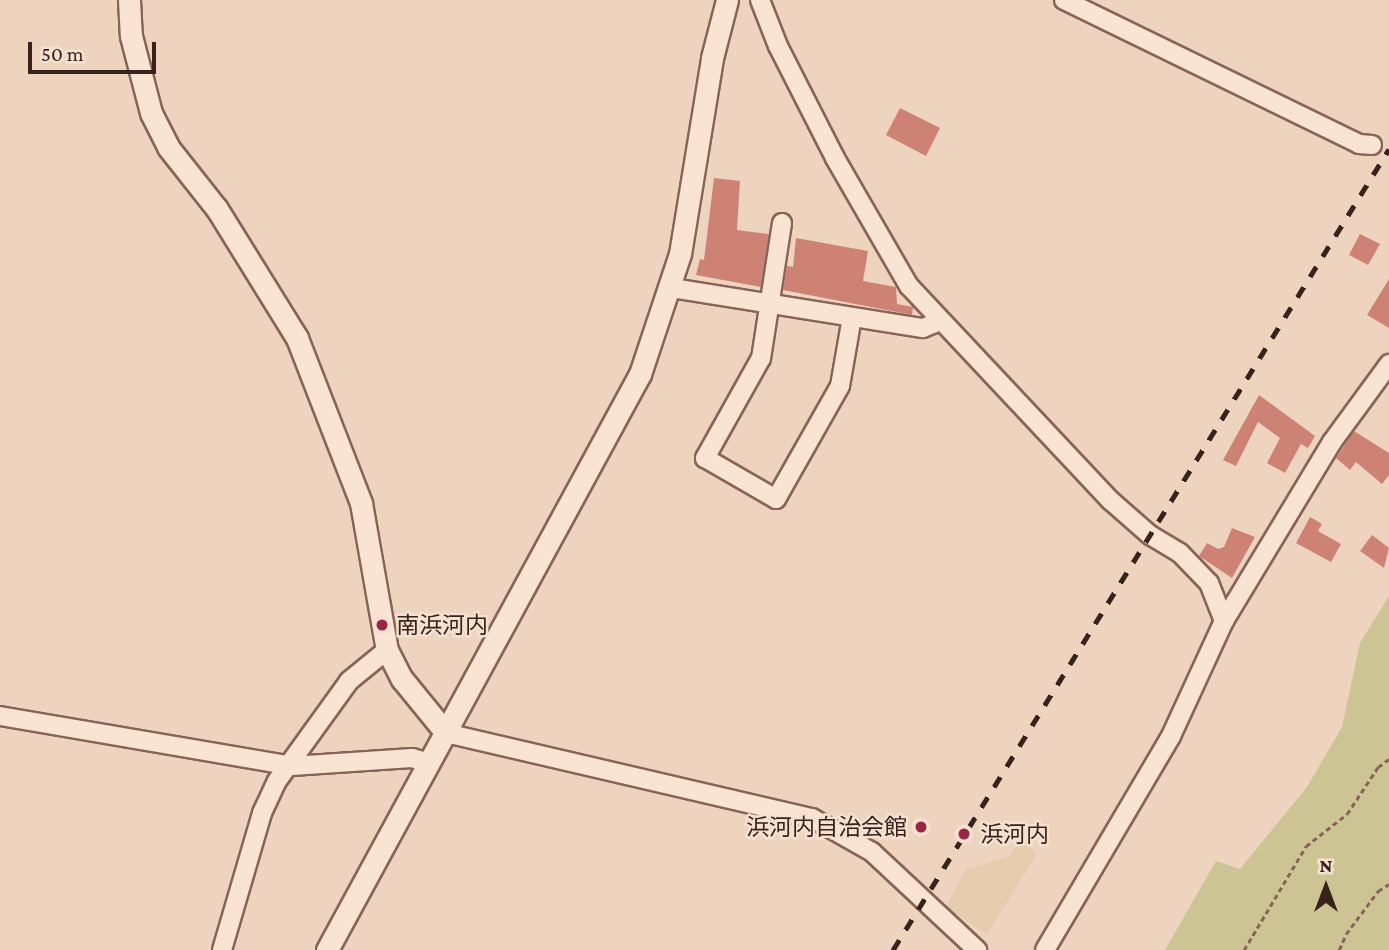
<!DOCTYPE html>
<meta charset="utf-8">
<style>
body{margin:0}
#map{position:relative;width:1389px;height:950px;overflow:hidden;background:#eed4bf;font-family:"Crimson Pro","Noto Sans JP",serif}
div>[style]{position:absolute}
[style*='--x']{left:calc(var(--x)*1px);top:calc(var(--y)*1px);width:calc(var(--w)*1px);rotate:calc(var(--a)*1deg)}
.farmland>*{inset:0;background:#e4ccac}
.green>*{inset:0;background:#ccc493}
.building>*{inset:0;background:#cd8274}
.path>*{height:2.5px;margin-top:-1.25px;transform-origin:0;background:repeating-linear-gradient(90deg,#876457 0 5px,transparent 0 8.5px)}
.roads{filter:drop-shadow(2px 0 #876457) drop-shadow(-2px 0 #876457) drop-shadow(0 2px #876457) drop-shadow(0 -2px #876457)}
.minor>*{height:18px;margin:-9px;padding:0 9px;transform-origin:9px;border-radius:9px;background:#f9e3d2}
.tertiary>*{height:21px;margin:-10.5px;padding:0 10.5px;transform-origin:10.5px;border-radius:10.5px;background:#f9e3d2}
.rail>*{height:5px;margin-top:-2.5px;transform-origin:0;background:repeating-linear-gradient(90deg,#37221c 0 12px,transparent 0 24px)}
.dots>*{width:19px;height:19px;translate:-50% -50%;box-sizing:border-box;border:4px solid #f6e0cf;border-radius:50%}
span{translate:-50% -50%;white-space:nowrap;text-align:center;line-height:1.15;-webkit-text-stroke:5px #f6e0cf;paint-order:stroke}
.poi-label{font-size:23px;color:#37221c}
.left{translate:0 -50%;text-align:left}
.right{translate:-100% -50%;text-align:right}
.north{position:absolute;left:1291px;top:852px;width:70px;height:70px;-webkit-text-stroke:5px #f6e0cf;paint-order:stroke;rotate:0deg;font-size:19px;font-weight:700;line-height:28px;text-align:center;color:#37221c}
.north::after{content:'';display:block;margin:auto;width:24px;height:32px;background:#37221c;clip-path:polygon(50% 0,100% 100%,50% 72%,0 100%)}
.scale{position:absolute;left:28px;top:42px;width:128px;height:32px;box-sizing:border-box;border:4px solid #37221c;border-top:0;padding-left:9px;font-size:21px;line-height:24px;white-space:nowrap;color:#37221c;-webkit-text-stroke:5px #f6e0cf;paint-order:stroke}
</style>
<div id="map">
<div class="farmland">
<div style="clip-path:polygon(1023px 838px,1036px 855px,987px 934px,953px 912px,947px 905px,965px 870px,1008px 857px)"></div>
</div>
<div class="green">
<div style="clip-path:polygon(1389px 596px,1389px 950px,1165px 950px,1216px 861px,1240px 869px,1307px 787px,1342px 727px,1360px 643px)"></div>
</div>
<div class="building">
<div style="clip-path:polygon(900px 108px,940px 128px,926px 156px,886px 135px)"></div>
<div style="clip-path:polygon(714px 178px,740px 181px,737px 230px,769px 234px,761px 287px,696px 275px,700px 259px,704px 260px)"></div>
<div style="clip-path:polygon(1360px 234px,1380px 244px,1368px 265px,1349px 255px)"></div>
<div style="clip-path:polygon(796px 238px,868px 251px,863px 281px,896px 287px,897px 304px,913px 307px,912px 315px,783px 290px,787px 266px,793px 267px)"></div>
<div style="clip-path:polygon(1389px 279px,1389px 328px,1367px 315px)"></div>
<div style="clip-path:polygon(1259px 395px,1315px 436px,1308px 448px,1301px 444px,1285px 473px,1267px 463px,1280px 438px,1258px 422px,1236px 466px,1223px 460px)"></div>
<div style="clip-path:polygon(1354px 431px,1389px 453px,1389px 475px,1382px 484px,1356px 462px,1350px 470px,1336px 458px)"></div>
<div style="clip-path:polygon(1310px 517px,1322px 524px,1318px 531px,1341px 544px,1331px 562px,1296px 543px)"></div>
<div style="clip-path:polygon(1232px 528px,1255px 537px,1232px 578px,1199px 556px,1207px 543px,1218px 549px,1224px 547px)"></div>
<div style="clip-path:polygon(1372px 535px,1389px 548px,1384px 568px,1360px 551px)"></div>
</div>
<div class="path">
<div style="--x:1244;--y:950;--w:121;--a:-59.2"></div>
<div style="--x:1306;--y:846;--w:52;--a:-38"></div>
<div style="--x:1347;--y:814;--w:56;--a:-56.6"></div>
<div style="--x:1378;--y:767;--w:14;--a:-36"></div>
<div style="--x:1339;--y:950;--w:17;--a:-66"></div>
<div style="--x:1346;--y:934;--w:54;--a:-53.3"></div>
<div style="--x:1378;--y:891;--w:13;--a:-32"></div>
</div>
<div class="roads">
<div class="minor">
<div style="--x:760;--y:0;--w:49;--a:68.6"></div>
<div style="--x:778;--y:46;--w:126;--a:63"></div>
<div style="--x:835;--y:158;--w:148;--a:60"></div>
<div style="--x:909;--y:286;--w:294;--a:46.8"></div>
<div style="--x:1110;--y:500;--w:53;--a:41.2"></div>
<div style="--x:1150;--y:535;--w:35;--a:31"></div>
<div style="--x:1180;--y:553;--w:42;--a:46"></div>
<div style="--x:1209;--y:583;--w:41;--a:68.5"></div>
<div style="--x:1064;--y:0;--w:328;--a:26"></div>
<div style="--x:1359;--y:144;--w:13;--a:4"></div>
<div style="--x:782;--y:223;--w:137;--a:98.8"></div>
<div style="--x:761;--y:358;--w:115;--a:119.2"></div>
<div style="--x:705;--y:458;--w:82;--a:30"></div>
<div style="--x:776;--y:499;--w:130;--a:-60.5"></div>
<div style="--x:840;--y:386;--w:70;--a:-80.1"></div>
<div style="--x:672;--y:288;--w:254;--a:9.1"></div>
<div style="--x:923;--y:328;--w:16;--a:-22"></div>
<div style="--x:0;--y:716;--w:296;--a:9.7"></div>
<div style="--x:292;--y:766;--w:120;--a:-3.8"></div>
<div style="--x:412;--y:758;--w:19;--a:16"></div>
<div style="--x:446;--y:733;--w:376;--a:13.1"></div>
<div style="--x:812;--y:818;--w:69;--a:29.5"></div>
<div style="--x:872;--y:852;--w:144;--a:43"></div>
<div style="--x:222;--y:950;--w:143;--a:-73.7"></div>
<div style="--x:262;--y:813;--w:35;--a:-65"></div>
<div style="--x:277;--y:781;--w:123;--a:-54.2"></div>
<div style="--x:349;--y:681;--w:49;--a:-39.2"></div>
<div style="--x:1045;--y:950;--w:248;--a:-59.5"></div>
<div style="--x:1171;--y:736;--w:127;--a:-65.3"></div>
<div style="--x:1224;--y:621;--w:209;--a:-58.9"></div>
<div style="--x:1332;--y:442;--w:97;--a:-53.8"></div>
</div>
<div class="tertiary">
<div style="--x:129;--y:0;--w:36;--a:87"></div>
<div style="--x:131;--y:36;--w:80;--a:75.4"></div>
<div style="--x:151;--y:113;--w:38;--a:63"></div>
<div style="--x:168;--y:147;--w:79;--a:51.7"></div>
<div style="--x:217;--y:209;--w:152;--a:58.2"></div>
<div style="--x:297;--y:338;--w:177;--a:68.8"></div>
<div style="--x:361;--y:503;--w:149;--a:80"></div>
<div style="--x:387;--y:650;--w:33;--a:63"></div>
<div style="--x:402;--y:679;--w:70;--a:50.8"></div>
<div style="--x:327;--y:950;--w:656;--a:-61.48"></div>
<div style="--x:640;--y:374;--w:126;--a:-71.6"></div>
<div style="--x:680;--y:254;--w:199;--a:-80.7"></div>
<div style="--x:712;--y:58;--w:60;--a:-75.5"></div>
</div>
</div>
<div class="rail">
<div style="--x:893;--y:950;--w:942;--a:-58.23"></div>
</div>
<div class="dots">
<div style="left:382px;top:625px;background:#972645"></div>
<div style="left:921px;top:827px;background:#972645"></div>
<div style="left:964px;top:834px;background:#972645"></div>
</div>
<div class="poi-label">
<span class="left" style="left:396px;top:625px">南浜河内</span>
<span class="right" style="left:907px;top:827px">浜河内自治会館</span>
<span class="left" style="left:980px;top:834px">浜河内</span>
</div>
<div class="north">N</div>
<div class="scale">50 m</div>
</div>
